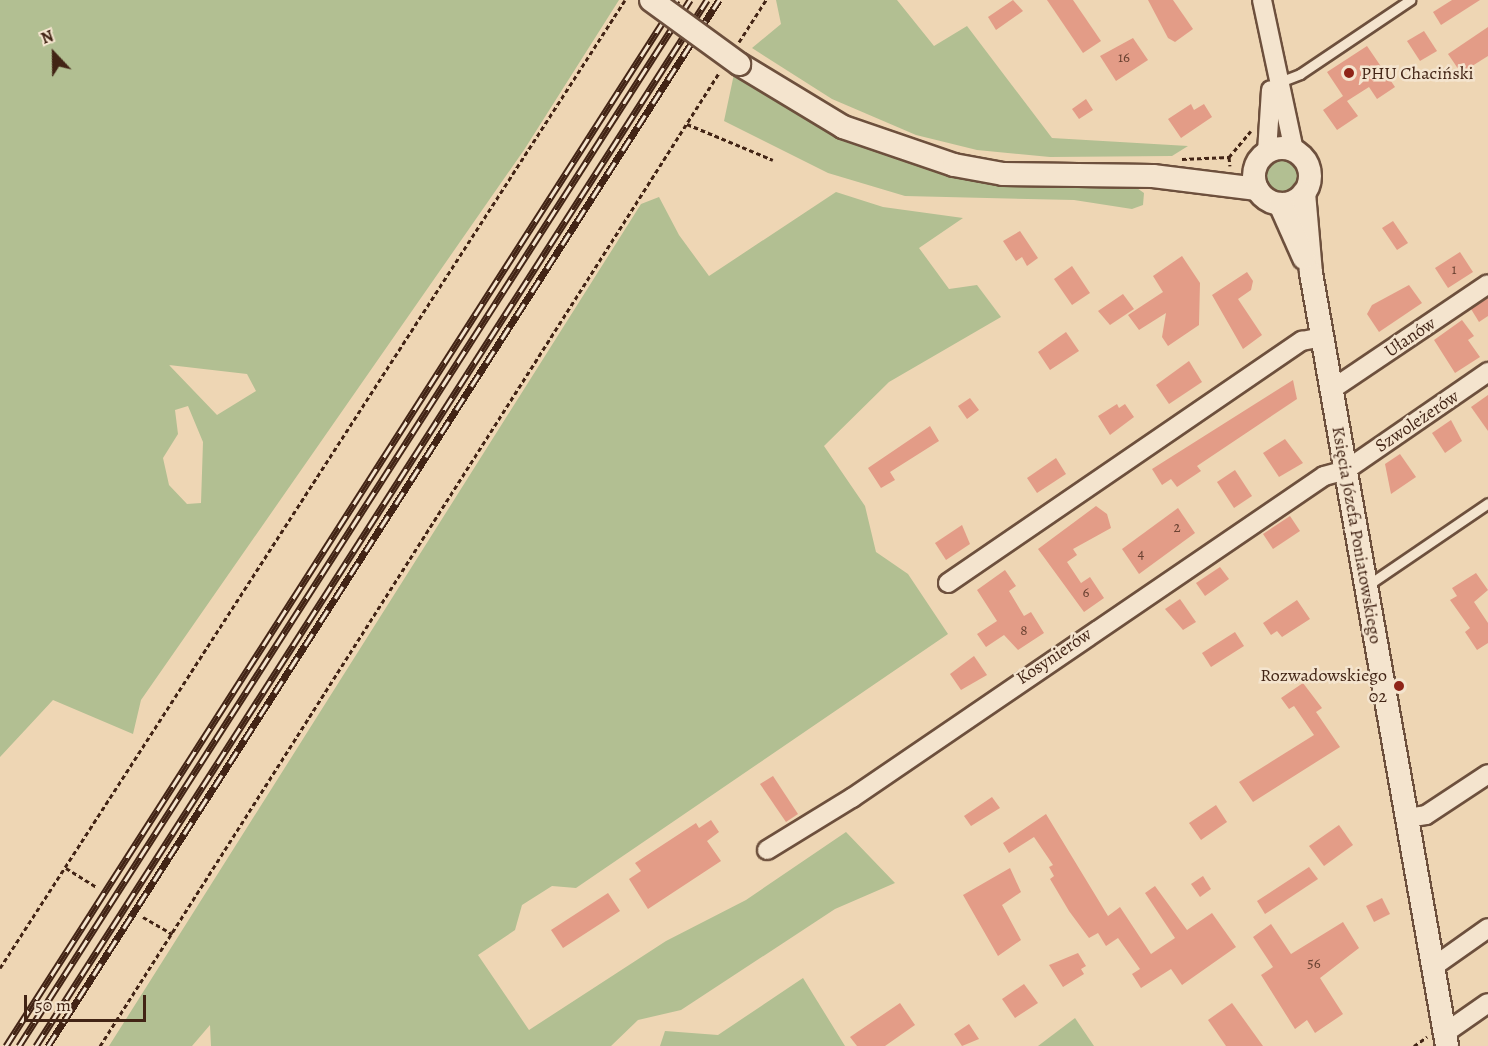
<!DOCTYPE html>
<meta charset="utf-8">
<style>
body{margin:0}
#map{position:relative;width:1488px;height:1046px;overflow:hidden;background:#eed6b4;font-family:Alegreya,serif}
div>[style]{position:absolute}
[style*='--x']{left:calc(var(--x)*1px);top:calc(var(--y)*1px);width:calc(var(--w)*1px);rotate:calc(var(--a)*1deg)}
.green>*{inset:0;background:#b2bf92}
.round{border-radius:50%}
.building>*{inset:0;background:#e39c87}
.path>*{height:3px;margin-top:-1.5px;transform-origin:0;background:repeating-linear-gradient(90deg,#422415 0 4.5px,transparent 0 7.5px)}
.roads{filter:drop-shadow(2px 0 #6d503d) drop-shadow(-2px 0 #6d503d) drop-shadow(0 2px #6d503d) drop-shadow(0 -2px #6d503d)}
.service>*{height:9px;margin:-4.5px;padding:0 4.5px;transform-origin:4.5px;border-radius:4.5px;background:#f4e4ce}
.minor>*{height:18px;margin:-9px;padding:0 9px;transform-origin:9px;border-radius:9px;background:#f4e4ce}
.tertiary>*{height:22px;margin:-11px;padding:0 11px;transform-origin:11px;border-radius:11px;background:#f4e4ce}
.tertiary>.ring{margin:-11px;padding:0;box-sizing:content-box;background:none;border:22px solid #f4e4ce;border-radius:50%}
.rail>*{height:7px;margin-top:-3.5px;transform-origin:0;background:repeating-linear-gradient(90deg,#f4e4ce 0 14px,#422415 0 28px);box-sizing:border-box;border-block:2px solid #422415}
.bridges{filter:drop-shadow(2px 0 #6d503d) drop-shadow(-2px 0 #6d503d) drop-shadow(0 2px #6d503d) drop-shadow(0 -2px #6d503d)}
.tertiary-bridge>*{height:22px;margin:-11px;padding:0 11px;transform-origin:11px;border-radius:11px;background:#f4e4ce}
.dots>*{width:16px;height:16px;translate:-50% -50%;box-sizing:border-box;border:3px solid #f4e4ce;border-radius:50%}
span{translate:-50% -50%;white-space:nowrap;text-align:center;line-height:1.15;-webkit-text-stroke:5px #f4e4ce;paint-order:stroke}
.number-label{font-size:15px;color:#6a4232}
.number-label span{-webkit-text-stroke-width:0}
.poi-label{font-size:18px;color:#422415}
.left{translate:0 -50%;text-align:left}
.right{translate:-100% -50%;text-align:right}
.street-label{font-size:18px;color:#422415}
.north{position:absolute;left:24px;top:24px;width:60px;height:60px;-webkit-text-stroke:4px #f4e4ce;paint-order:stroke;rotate:338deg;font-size:16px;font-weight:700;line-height:24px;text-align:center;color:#422415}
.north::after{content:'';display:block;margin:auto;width:21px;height:27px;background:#422415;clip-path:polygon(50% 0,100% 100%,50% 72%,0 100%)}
.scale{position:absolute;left:24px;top:995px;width:122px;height:27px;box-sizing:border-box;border:3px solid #422415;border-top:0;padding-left:8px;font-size:18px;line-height:21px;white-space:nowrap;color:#422415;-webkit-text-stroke:4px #f4e4ce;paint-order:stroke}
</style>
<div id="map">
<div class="green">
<div style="clip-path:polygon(evenodd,0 0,619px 0,524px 150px,141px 700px,133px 734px,53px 700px,0 757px,0 0,169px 365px,247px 374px,256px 391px,217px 415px,169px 365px,0 0,188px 406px,203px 442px,201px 503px,187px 504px,169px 485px,163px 458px,178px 434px,175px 410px,188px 406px)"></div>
<div style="clip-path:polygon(776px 0,897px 0,934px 46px,967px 26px,1052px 138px,1188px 146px,1172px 156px,1050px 157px,977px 150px,916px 135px,832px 99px,752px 48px,781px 24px)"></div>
<div style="clip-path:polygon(734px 74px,848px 140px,914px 165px,1029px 185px,1134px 186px,1144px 193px,1143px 205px,1132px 209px,1074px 200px,905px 196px,828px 173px,724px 121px)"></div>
<div class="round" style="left:1265px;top:159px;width:34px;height:34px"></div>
<div style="clip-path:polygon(836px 192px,883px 207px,963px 218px,919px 248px,949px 289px,977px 285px,1001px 317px,889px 382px,824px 446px,865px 506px,876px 552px,908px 574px,948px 634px,576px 888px,552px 886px,522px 905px,515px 930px,478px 955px,529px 1030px,666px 941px,746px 900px,846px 832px,895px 883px,835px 909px,681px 1010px,638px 1020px,611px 1046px,211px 1046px,210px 1025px,192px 1046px,109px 1046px,641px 204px,659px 197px,679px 235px,709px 276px)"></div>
<div style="clip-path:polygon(803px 978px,845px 1046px,660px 1046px,665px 1031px,718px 1035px)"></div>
<div style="clip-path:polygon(1075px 1018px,1094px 1046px,1038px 1046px)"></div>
</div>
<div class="building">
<div style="clip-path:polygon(1013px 0,1023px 11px,996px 30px,988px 17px)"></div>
<div style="clip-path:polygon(1047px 0,1073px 0,1101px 41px,1083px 53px)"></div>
<div style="clip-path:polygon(1148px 0,1173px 0,1193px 29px,1175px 42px,1168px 38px)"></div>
<div style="clip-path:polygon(1452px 0,1480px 0,1441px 25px,1433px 12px)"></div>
<div style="clip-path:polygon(1488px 27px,1488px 56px,1461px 73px,1448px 54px)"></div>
<div style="clip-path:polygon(1424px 31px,1437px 51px,1420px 61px,1407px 41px)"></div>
<div style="clip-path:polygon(1133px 38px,1148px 60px,1116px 81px,1100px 56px)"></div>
<div style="clip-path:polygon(1367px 46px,1395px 87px,1377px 99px,1369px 87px,1347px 101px,1358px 116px,1337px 130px,1323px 110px,1343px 96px,1327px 72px)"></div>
<div style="clip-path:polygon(1086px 99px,1093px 110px,1079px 119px,1072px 109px)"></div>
<div style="clip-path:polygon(1191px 104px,1194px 110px,1204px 104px,1212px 117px,1181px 138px,1168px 119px)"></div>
<div style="clip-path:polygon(1393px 221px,1408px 243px,1397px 250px,1382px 228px)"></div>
<div style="clip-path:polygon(1020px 231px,1038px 258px,1027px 266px,1022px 257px,1016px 261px,1003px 241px)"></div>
<div style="clip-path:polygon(1460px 252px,1473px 272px,1448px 288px,1435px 268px)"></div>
<div style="clip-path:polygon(1182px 256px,1200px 283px,1199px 325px,1168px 346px,1162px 337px,1166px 313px,1139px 330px,1128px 315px,1163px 292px,1153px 276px)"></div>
<div style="clip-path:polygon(1072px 266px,1090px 293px,1072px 305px,1054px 279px)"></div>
<div style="clip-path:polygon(1247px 272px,1253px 281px,1251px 290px,1238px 299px,1262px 335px,1243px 349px,1212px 295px)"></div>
<div style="clip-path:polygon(1409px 285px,1422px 303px,1379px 332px,1367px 314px,1372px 305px)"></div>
<div style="clip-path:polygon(1123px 294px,1134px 309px,1110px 325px,1098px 311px)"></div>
<div style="clip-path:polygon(1488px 298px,1488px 316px,1479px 322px,1471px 309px)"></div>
<div style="clip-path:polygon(1462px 320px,1474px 336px,1468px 340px,1480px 357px,1455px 373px,1434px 340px)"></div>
<div style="clip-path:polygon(1066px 332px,1079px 351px,1050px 370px,1038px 352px)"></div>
<div style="clip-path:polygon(1189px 361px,1202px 382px,1169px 404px,1156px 385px)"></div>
<div style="clip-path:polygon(1293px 380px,1297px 399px,1197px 466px,1201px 471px,1177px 487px,1171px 479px,1162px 485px,1152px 469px)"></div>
<div style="clip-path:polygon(1488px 395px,1488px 431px,1471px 407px)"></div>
<div style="clip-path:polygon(970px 398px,979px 410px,967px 419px,958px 406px)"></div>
<div style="clip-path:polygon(1117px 404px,1119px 408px,1125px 404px,1134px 417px,1110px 435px,1098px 416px)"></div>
<div style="clip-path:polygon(1451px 420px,1462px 441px,1445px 453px,1432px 433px)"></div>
<div style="clip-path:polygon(930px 426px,939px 441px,890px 472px,895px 480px,881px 488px,868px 468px)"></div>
<div style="clip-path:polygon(1285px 439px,1303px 463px,1279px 477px,1263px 453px)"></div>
<div style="clip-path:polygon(1400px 454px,1416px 477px,1391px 494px,1385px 464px)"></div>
<div style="clip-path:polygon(1056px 458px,1066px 474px,1037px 493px,1027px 478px)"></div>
<div style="clip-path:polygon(1235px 470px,1252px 496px,1234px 508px,1217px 482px)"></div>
<div style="clip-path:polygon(1096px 506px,1107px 514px,1111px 528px,1073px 549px,1077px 555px,1067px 562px,1081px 583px,1090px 577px,1104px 598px,1084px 612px,1038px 549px)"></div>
<div style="clip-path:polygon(1178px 508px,1195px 533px,1139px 574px,1122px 549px)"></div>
<div style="clip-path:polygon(1290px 516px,1300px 531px,1273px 549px,1263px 534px)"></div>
<div style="clip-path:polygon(962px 525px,970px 544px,946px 560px,935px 543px)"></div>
<div style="clip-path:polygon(1220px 567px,1229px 579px,1205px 596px,1196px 583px)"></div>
<div style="clip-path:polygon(1005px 570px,1016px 586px,1009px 591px,1024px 616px,1031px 612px,1044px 633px,1018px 650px,1004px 635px,986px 647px,977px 634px,997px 621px,977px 590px)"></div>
<div style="clip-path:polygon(1476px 573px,1488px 590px,1474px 602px,1488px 623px,1488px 643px,1477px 650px,1465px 632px,1470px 628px,1450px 600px,1457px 596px,1452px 588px)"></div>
<div style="clip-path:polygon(1180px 599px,1196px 622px,1183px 630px,1165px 609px)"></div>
<div style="clip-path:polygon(1297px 600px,1310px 619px,1282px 637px,1277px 631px,1271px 635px,1263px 623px)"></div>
<div style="clip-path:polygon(1235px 632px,1244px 646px,1211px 667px,1202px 653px)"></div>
<div style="clip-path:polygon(974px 656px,987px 675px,961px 690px,950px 674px)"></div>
<div style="clip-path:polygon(1303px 683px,1322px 708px,1316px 712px,1340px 747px,1253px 802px,1239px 782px,1314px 735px,1294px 706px,1289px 709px,1281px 698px)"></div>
<div style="clip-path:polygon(773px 776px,798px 814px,786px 822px,760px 784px)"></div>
<div style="clip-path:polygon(992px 797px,1000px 808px,971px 826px,964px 816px)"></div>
<div style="clip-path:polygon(1216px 805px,1227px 822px,1201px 840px,1189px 823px)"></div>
<div style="clip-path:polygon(1046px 814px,1108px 916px,1120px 907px,1151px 954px,1175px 938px,1145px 893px,1155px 886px,1187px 930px,1212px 913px,1236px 947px,1182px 985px,1171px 969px,1141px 988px,1132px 974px,1140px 969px,1118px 938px,1106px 946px,1098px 933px,1089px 938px,1069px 911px,1050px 879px,1054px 876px,1049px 867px,1053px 865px,1034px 837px,1009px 853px,1003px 843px)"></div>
<div style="clip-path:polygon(711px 820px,719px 832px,707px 841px,721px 861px,648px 909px,629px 879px,641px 871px,635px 863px,696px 823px,699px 828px)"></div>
<div style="clip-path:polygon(1339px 825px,1353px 845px,1324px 866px,1309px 846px)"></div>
<div style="clip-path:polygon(1309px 867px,1318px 879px,1265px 914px,1257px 901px)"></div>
<div style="clip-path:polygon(1010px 868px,1021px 892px,1002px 905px,1021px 940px,998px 956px,963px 895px)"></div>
<div style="clip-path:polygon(1203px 876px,1211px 889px,1200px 897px,1191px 884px)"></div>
<div style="clip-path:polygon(608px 893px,620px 911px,563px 948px,551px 930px)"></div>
<div style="clip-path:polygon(1382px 898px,1390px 914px,1374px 922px,1366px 906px)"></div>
<div style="clip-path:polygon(1343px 922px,1359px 948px,1320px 978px,1343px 1014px,1315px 1033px,1307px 1020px,1295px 1029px,1261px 975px,1273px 967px,1253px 937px,1271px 924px,1291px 954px)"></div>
<div style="clip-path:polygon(1078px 953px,1086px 966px,1081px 969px,1084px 974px,1063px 987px,1049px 965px)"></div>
<div style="clip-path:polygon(1024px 984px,1038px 1003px,1015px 1018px,1002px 999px)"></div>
<div style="clip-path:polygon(900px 1003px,915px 1025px,885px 1046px,857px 1046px,850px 1037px)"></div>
<div style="clip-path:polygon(1232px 1003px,1263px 1046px,1226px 1046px,1208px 1020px)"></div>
<div style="clip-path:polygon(969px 1024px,979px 1039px,962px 1046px,954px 1034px)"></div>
</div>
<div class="path">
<div style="--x:739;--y:42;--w:50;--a:-57.3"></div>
<div style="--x:687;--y:124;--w:93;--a:22.7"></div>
<div style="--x:1311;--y:150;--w:15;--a:58"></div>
<div style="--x:1319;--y:163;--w:20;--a:90"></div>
<div style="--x:1229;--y:157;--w:34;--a:-50"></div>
<div style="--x:1182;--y:159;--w:47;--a:-2.4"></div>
<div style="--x:1229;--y:157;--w:9;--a:84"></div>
<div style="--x:66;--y:868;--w:36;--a:32"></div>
<div style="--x:143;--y:917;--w:34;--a:30"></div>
<div style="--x:0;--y:968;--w:1152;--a:-57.15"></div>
<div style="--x:100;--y:1046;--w:1153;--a:-57.54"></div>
<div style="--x:1414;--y:1046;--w:16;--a:-35"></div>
</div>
<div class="roads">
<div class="service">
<div style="--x:1277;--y:83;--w:25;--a:-21"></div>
<div style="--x:1300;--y:74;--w:133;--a:-33.9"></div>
<div style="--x:1368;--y:585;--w:145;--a:-34.3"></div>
</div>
<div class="minor">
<div style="--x:1262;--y:0;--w:154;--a:78"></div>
<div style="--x:1267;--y:152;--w:62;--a:-86.3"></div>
<div style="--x:1331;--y:390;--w:189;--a:-34"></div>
<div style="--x:948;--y:583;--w:429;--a:-34.4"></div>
<div style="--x:1302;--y:341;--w:20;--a:-11"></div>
<div style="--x:1407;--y:818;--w:19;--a:-9"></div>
<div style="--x:1426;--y:815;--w:74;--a:-33.5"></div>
<div style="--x:767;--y:850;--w:100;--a:-31.5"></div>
<div style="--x:852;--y:798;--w:571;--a:-34.3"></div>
<div style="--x:1324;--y:476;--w:23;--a:-15"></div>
<div style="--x:1346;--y:470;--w:173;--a:-34.6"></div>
<div style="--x:1433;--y:967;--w:67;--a:-35.3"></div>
<div style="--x:1445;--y:1033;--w:52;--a:-34.9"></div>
</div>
<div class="tertiary">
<div style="--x:739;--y:64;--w:122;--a:31.2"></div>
<div style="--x:843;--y:127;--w:117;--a:18.9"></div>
<div style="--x:954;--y:165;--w:50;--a:10.4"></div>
<div style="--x:1003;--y:174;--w:150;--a:0.8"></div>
<div style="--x:1153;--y:176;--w:105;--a:7.1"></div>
<div class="ring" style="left:1254px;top:148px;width:34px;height:34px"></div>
<div style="--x:1304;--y:193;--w:80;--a:85"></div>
<div style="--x:1311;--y:273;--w:785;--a:80.02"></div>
<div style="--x:1280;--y:204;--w:59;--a:66"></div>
</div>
</div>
<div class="rail">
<div style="--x:6;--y:1046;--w:1243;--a:-57.32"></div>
<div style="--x:19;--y:1046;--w:1243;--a:-57.32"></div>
<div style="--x:36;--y:1046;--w:1243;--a:-57.32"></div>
<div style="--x:48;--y:1046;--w:1243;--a:-57.32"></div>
</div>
<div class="bridges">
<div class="tertiary-bridge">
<div style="--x:651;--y:0;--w:109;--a:36"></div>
</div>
</div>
<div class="dots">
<div style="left:1349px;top:73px;background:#8f2418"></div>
<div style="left:1399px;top:686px;background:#8f2418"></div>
</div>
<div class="number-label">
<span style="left:1124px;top:58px">16</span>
<span style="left:1454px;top:270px">1</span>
<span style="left:1177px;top:528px">2</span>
<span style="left:1141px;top:554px">4</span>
<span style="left:1086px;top:593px">6</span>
<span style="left:1024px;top:631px">8</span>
<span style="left:1314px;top:964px">56</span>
</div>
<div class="poi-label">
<span class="left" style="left:1361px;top:73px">PHU Chaciński</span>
<span class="right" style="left:1387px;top:686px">Rozwadowskiego<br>02</span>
</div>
<div class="street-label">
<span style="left:1410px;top:337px;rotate:-34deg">Ułanów</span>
<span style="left:1417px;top:421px;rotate:-34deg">Szwoleżerów</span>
<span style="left:1357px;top:535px;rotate:80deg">Księcia Józefa Poniatowskiego</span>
<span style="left:1054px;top:656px;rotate:-34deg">Kosynierów</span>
</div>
<div class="north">N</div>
<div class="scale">50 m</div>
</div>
